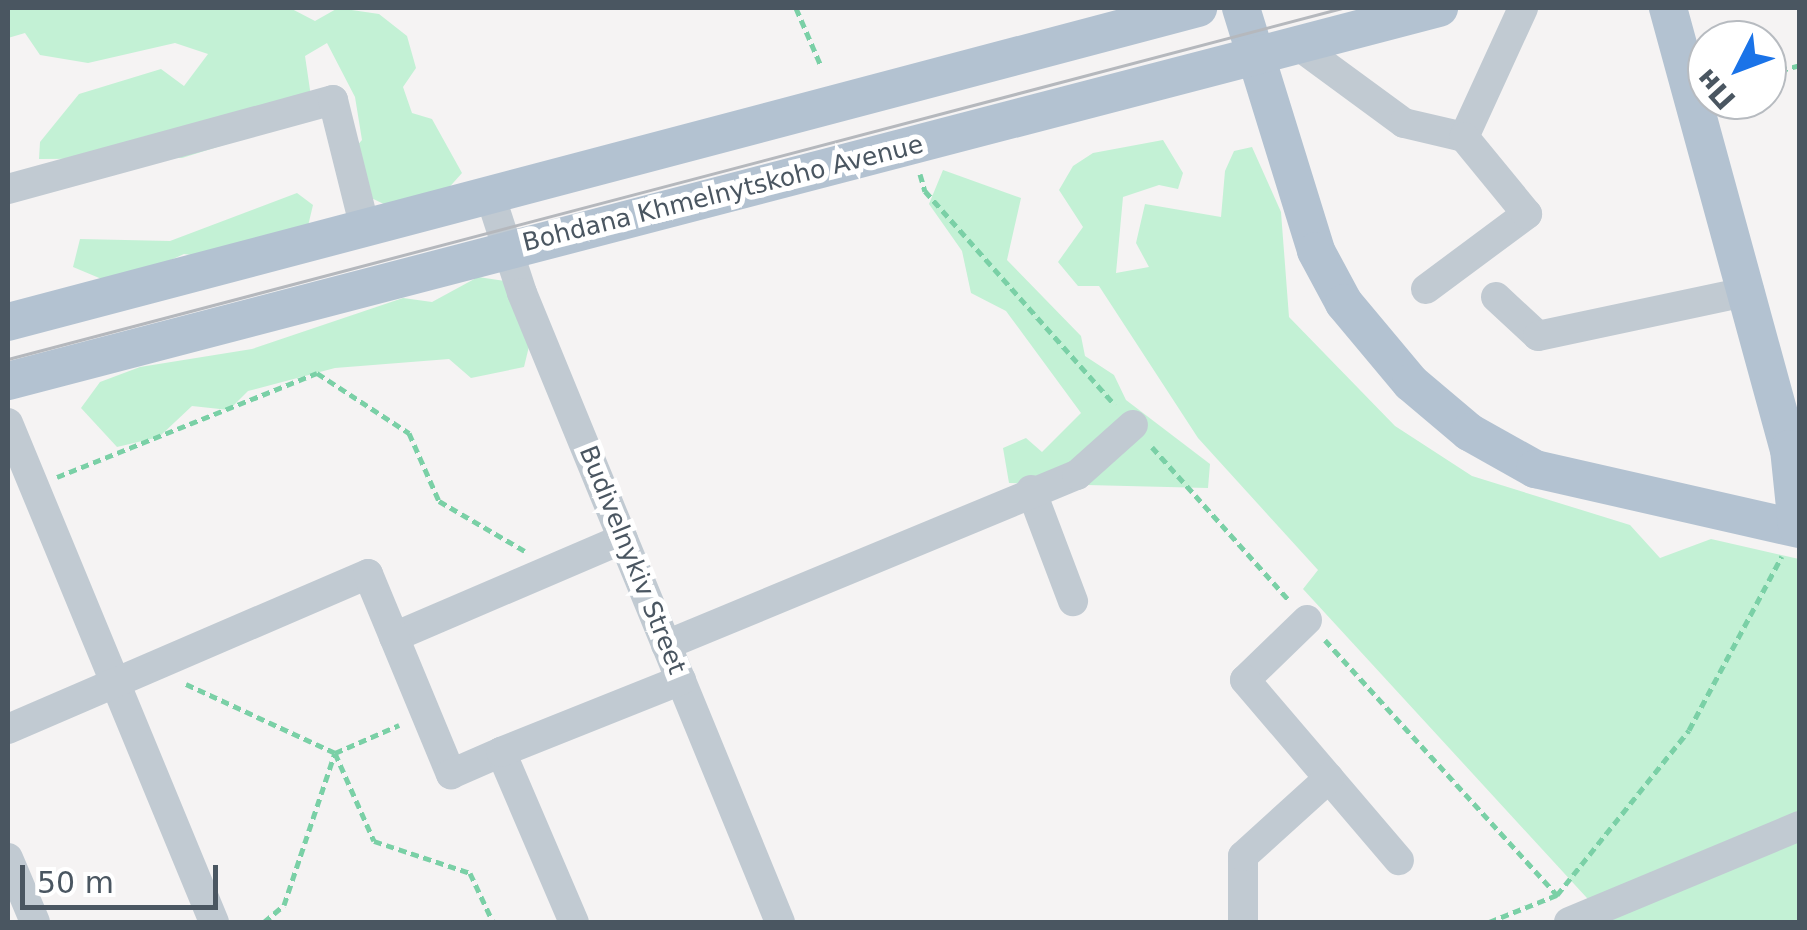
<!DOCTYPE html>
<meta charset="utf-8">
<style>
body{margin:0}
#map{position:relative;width:1807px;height:930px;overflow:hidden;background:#f5f3f3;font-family:"DejaVu Sans",sans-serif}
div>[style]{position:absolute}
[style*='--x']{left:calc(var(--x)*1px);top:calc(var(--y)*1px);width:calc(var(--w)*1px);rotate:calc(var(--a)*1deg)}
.green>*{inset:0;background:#c3f1d5}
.path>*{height:5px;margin-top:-2.5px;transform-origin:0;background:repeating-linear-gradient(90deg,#7ad0a6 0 8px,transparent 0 13px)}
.minor>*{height:30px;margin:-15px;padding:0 15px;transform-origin:15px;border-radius:15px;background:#c1cad2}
.major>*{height:38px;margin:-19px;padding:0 19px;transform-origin:19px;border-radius:19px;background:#b3c2d1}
.tram>*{height:2.5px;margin:-1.25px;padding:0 1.25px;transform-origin:1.25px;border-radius:1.25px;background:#b5b8bd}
span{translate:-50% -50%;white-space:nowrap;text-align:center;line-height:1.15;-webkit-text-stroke:10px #fff;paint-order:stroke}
.street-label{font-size:25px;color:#4a5661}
.frame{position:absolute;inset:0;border:10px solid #4a5661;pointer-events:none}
.north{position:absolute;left:1687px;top:20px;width:100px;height:100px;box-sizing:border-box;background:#fff;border:2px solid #b7bbc0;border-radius:50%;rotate:228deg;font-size:28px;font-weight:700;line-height:40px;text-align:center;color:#4a5661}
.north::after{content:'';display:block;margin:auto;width:35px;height:45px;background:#1a73e8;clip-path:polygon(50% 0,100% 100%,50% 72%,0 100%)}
.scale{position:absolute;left:20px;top:865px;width:198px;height:45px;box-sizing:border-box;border:5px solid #4a5661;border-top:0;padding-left:12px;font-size:30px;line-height:35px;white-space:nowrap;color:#4a5661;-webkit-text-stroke:8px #fff;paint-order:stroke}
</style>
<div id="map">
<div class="green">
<div style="clip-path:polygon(8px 8px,290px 8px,315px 21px,338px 8px,379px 14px,407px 36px,416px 68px,403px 87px,412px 113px,432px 119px,462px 173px,445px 192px,388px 206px,365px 195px,345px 159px,362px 140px,355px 97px,327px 43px,305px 56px,314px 117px,182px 158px,39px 159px,40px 142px,79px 94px,161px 69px,184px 86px,208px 54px,175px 43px,88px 63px,40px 55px,25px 33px,8px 38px)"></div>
<div style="clip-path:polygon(1163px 140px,1183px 173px,1178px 189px,1159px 185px,1123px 197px,1116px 273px,1149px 267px,1136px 243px,1145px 204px,1221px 217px,1225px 171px,1234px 151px,1252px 147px,1281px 212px,1289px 317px,1395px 426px,1472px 476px,1630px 525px,1660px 558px,1711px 539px,1799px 559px,1799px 922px,1609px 922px,1303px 589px,1318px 570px,1198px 438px,1099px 286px,1078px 286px,1058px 262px,1083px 227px,1059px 190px,1073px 166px,1093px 153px)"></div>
<div style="clip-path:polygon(943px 170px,1021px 198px,1007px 260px,1081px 336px,1085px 356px,1114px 375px,1126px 400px,1210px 464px,1208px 488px,1009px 483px,1003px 448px,1026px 438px,1042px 452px,1081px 413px,1006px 311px,971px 293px,962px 251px,929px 204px)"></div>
<div style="clip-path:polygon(297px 193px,313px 205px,308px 226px,206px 257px,184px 254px,116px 285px,73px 267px,80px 239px,170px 241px)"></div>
<div style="clip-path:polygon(478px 277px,511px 282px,532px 334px,524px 367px,471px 378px,449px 359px,335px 368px,248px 391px,229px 410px,192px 406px,159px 437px,117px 447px,81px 408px,100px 382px,140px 367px,252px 349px,403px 298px,432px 302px)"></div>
</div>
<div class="path">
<div style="--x:796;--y:8;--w:63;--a:66.7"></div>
<div style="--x:1767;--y:74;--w:34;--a:-15"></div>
<div style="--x:920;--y:174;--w:18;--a:74"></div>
<div style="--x:925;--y:191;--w:286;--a:48.4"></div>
<div style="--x:1152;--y:447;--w:204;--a:48.2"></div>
<div style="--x:57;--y:477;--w:280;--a:-21.8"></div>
<div style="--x:317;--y:373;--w:110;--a:33.1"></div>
<div style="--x:409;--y:433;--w:74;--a:66.2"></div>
<div style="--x:439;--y:501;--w:99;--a:30.2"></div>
<div style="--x:1325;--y:640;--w:349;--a:47.7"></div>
<div style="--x:186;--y:684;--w:164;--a:24.8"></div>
<div style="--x:335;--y:753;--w:96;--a:66.1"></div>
<div style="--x:374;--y:841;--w:101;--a:18.4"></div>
<div style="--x:470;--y:873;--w:54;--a:64.9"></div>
<div style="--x:264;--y:922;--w:26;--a:-40"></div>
<div style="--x:284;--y:905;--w:160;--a:-71.5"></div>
<div style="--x:335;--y:753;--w:70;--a:-23.6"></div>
<div style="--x:1489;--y:922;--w:73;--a:-21.7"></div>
<div style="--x:1557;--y:895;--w:211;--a:-51.3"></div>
<div style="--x:1689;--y:730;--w:197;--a:-61.9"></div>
</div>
<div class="minor">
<div style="--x:1299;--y:46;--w:130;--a:36.3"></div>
<div style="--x:1404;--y:123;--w:62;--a:13.1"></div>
<div style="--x:1464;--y:137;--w:142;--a:-65.4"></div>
<div style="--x:8;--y:189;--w:337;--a:-15.3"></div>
<div style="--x:333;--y:100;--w:132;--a:76"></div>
<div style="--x:490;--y:195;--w:103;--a:71.9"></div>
<div style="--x:522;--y:293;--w:680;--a:67.7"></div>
<div style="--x:1426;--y:289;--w:126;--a:-36.6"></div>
<div style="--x:1527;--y:214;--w:99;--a:-129.3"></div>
<div style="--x:1496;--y:297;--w:57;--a:42.9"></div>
<div style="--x:1538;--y:336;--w:216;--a:-12"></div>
<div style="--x:8;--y:423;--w:540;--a:67.57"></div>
<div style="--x:1031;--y:490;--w:119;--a:69.3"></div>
<div style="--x:1307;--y:620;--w:86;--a:135.9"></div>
<div style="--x:1245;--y:680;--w:237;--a:49.5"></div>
<div style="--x:394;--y:637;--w:249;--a:-23.2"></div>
<div style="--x:666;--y:645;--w:445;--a:-22.5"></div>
<div style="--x:1077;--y:475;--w:75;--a:-41.8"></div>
<div style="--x:8;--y:729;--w:392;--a:-23.3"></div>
<div style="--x:368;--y:574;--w:217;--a:67.5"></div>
<div style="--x:451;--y:774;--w:55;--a:-23.7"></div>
<div style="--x:501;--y:752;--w:185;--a:66.8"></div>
<div style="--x:501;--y:752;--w:194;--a:-21.8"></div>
<div style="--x:8;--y:858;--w:69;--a:67.1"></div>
<div style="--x:1243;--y:922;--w:66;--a:-90"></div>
<div style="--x:1243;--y:856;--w:116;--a:-42.2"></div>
<div style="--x:1569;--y:922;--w:250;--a:-22.6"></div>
</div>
<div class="major">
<div style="--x:1241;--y:8;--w:254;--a:72.8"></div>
<div style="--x:1316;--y:251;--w:59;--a:61.7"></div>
<div style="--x:1344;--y:303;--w:104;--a:50.1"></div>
<div style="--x:1411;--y:383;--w:76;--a:40.2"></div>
<div style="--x:1469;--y:432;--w:76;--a:29.3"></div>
<div style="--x:1535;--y:469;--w:272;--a:12.8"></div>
<div style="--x:1668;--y:8;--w:457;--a:74.7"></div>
<div style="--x:1789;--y:449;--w:78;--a:84.1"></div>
<div style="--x:8;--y:322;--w:1231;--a:-14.78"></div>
<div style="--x:8;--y:381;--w:1479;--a:-14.61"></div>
</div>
<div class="tram">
<div style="--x:8;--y:359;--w:1379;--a:-14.74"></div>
</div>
<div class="street-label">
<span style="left:723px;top:194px;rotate:-14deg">Bohdana Khmelnytskoho Avenue</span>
<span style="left:632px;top:560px;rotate:68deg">Budivelnykiv Street</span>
</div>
<div class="frame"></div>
<div class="north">Пн</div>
<div class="scale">50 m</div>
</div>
